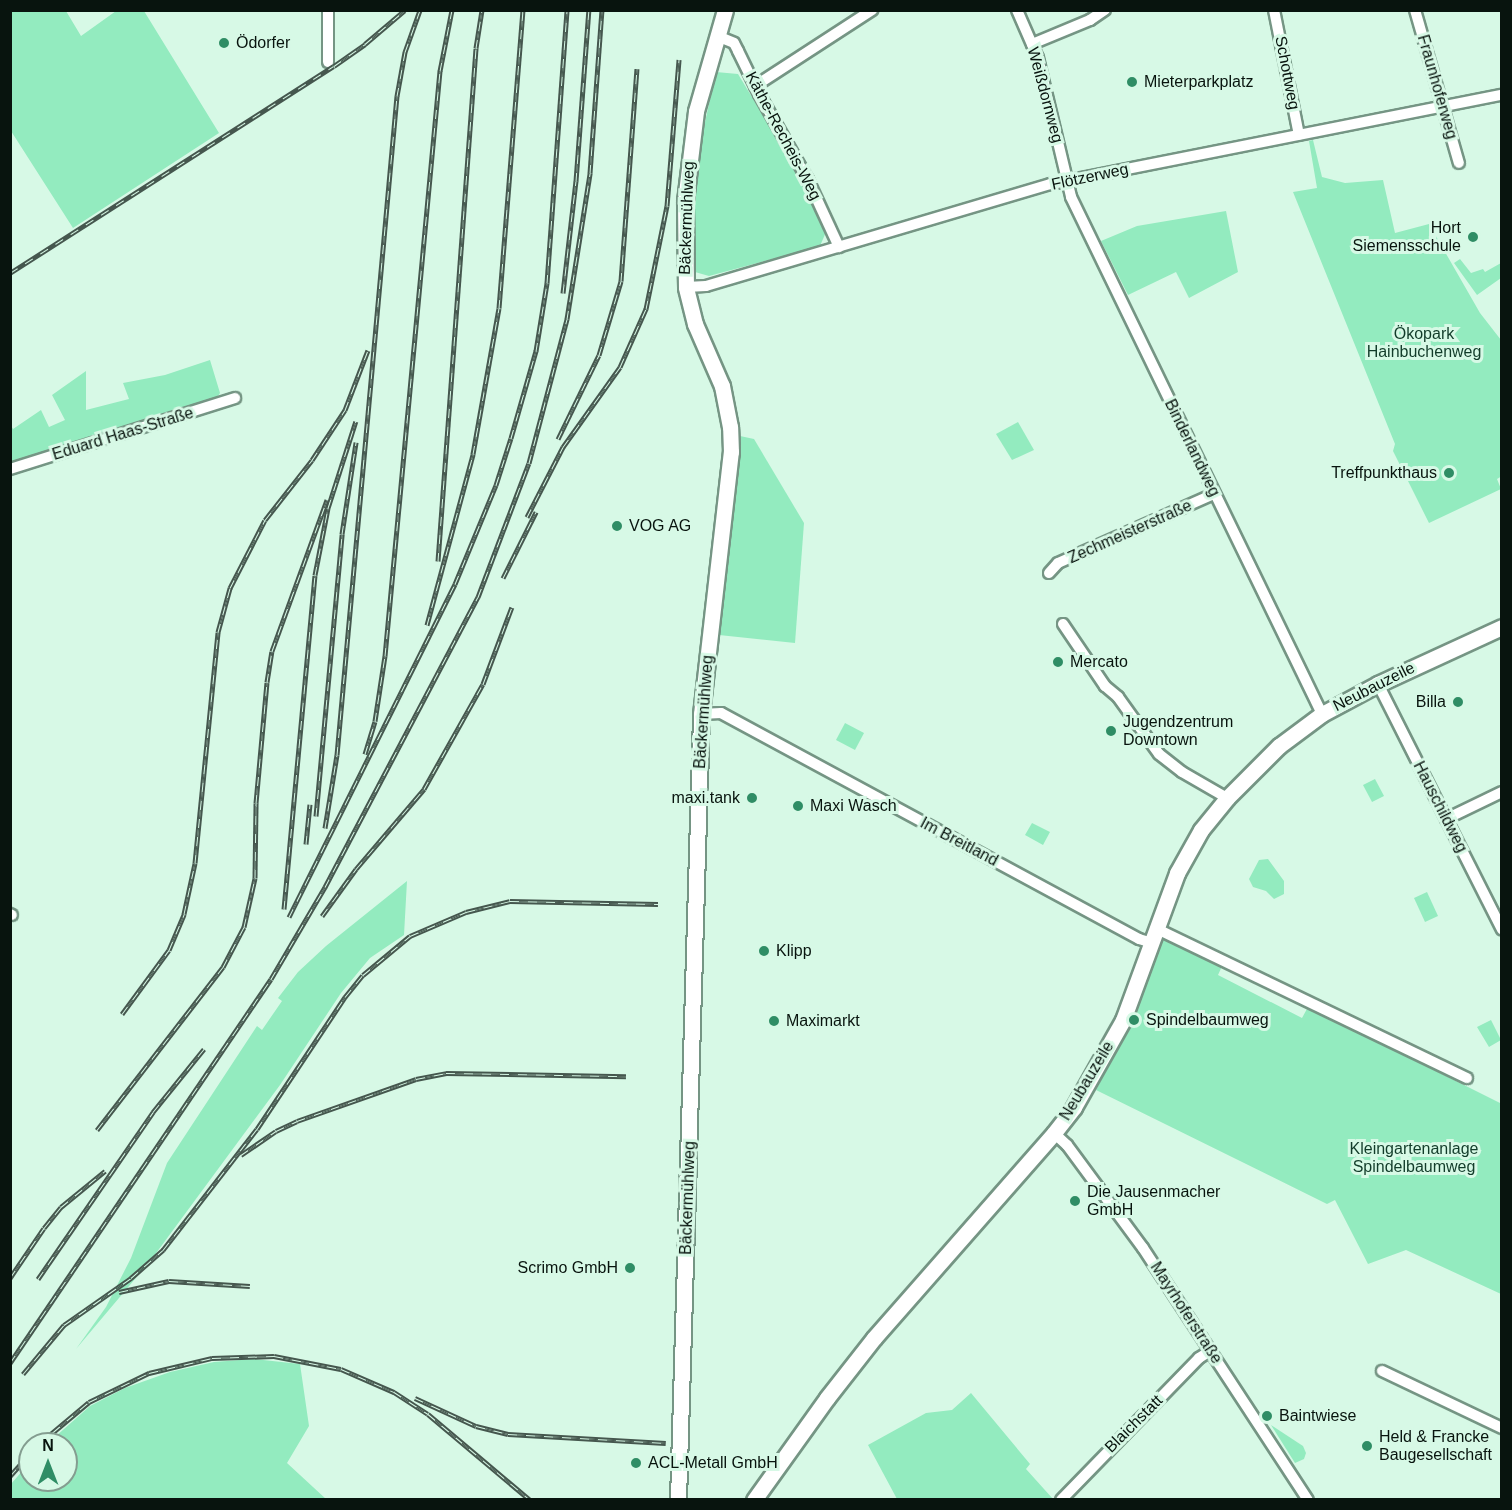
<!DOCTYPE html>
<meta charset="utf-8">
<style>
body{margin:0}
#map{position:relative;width:1512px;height:1510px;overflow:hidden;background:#d7f9e6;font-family:Helvetica,sans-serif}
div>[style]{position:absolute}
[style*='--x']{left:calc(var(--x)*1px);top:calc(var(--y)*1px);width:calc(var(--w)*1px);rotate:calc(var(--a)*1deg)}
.green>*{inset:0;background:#93ebbf}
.roads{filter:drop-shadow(2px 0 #759584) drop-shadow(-2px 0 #759584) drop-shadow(0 2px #759584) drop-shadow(0 -2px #759584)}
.street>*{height:10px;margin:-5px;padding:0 5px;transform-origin:5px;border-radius:5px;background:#fff}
.secondary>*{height:15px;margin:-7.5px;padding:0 7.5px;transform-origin:7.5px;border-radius:7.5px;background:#fff}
.rail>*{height:5px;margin-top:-2.5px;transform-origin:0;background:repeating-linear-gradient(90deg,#d7f9e6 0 9px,#45574e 0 18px);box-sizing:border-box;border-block:2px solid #45574e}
.dots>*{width:16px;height:16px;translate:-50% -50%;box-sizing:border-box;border:3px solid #d7f9e6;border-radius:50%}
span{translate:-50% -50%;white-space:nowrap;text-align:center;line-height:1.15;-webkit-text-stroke:6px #d7f9e6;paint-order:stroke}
.poi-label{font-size:16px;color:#08140e}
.left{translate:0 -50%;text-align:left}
.right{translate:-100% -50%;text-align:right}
.street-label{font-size:16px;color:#08140e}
.park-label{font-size:16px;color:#123c2a}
.frame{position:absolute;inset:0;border:12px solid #08140e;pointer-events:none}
.north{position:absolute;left:18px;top:1432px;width:60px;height:60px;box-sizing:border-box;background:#d7f9e6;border:2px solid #849d90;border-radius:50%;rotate:0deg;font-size:16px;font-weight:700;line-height:24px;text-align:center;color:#08140e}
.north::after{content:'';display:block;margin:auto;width:21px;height:27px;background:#2f8d65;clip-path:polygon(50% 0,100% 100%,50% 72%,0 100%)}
</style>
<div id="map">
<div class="green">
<div style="clip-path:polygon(10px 11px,66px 11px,81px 36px,116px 11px,144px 11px,219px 133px,73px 228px,11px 131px)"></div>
<div style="clip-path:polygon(716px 72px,738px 74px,800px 176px,826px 232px,820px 246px,709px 276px,695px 272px,693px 228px,700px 145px)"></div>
<div style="clip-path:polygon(1313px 140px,1322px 177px,1345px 183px,1383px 180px,1395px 233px,1429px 224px,1480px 313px,1501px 340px,1502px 476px,1497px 479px,1501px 489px,1429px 523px,1393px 451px,1395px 444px,1293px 192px,1317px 188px,1309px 141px)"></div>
<div style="clip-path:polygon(1226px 211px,1238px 272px,1189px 298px,1176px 272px,1128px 295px,1101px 241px,1137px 226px)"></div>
<div style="clip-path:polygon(1460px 259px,1471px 273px,1483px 269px,1485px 272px,1501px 263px,1501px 278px,1477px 295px,1454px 263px)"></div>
<div style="clip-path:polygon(210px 360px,220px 393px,215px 401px,11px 464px,10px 424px,13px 429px,41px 410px,49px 427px,65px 420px,52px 395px,86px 371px,86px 410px,129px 399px,123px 383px,165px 375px)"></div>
<div style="clip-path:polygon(1018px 422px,1034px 450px,1012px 460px,996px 434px)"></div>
<div style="clip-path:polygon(740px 436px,754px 439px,804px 523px,795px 643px,719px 635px)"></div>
<div style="clip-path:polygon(845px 723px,864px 733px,855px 750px,836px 740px)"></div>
<div style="clip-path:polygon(1375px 779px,1384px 796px,1372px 802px,1363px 785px)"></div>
<div style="clip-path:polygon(1032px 823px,1050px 832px,1043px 845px,1025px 835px)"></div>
<div style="clip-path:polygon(1268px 859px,1284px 881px,1284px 894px,1274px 899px,1266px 891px,1253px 887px,1249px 879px,1259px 860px)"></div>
<div style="clip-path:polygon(407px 881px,404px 935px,370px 958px,341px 993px,280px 1085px,151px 1260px,76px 1349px,106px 1307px,131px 1258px,167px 1163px,257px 1026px,262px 1030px,282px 1001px,278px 998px,298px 972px,326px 946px)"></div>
<div style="clip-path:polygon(1427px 892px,1438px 916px,1425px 922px,1414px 898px)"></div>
<div style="clip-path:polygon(1163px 938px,1170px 938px,1223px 964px,1218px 975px,1302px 1018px,1308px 1007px,1502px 1104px,1501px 1294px,1406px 1250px,1368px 1264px,1335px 1200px,1327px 1204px,1096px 1090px,1136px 1012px)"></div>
<div style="clip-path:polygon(1491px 1020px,1501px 1040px,1489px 1047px,1477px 1027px)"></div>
<div style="clip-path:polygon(253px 1359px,300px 1364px,309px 1426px,287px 1463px,326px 1499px,11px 1499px,11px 1484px,30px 1462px,30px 1480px,66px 1480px,66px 1444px,47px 1444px,90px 1406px,125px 1388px,170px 1372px,214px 1362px)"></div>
<div style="clip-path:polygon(971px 1393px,1030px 1464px,1026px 1469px,1053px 1499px,897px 1499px,868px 1445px,926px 1413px,952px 1410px)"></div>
<div style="clip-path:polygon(1271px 1425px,1303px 1446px,1306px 1453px,1304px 1459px,1295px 1463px)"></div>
</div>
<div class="roads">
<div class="street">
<div style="--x:328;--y:10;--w:52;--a:90"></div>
<div style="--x:1017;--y:10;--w:52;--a:66.4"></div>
<div style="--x:1038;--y:58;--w:143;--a:76.6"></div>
<div style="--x:1071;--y:197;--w:575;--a:64.1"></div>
<div style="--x:1274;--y:10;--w:127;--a:78.7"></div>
<div style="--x:1415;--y:10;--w:159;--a:74"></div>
<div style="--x:717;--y:36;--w:18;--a:22"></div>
<div style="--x:734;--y:43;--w:9;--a:63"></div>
<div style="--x:738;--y:51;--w:48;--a:64"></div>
<div style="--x:759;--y:94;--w:99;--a:60.3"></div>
<div style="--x:808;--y:180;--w:74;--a:65.2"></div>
<div style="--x:1032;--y:44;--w:63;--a:-22.5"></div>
<div style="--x:1090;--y:20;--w:18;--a:-34"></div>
<div style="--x:755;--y:86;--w:140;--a:-33"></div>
<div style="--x:686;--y:287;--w:20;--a:-3"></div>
<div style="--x:706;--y:286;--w:360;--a:-16.5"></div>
<div style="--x:1051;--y:184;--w:460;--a:-11.2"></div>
<div style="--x:10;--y:469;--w:236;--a:-17.5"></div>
<div style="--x:1049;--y:573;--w:13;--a:-48"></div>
<div style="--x:1058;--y:563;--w:171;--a:-23.9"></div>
<div style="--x:1063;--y:624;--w:75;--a:55.9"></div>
<div style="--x:1105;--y:686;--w:17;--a:40"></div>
<div style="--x:1118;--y:697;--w:70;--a:54.3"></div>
<div style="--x:1159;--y:754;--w:29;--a:38"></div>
<div style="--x:1182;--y:772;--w:52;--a:30"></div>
<div style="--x:1378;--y:684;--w:275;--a:63.2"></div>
<div style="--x:701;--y:714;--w:20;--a:-3"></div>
<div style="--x:721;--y:713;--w:475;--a:28.4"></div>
<div style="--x:1139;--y:939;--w:14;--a:17"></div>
<div style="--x:1446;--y:819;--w:62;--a:-25.7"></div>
<div style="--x:10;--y:914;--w:2;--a:27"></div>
<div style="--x:1157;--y:929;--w:344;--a:25.7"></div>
<div style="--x:1054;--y:1133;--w:18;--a:43"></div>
<div style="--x:1067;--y:1145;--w:128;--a:53.6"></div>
<div style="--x:1143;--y:1248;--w:301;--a:56.8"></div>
<div style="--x:1382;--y:1371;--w:133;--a:25.4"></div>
<div style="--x:1061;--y:1500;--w:198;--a:-45.8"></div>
<div style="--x:1199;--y:1358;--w:13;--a:-32"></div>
</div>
<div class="secondary">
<div style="--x:678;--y:1500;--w:786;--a:-88.32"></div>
<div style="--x:701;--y:714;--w:264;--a:-83.5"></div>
<div style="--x:731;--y:452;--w:25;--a:-92"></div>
<div style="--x:730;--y:427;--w:42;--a:-101"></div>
<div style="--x:722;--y:386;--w:68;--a:-113.5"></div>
<div style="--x:695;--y:324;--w:38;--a:-104"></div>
<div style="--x:686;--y:287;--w:86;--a:-90.7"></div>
<div style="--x:685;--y:201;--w:91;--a:-83"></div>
<div style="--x:696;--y:111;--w:105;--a:-74"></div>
<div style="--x:754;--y:1500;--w:125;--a:-54.4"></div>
<div style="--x:827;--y:1398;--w:76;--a:-51.9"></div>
<div style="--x:874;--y:1338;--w:273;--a:-48.7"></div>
<div style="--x:1054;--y:1133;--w:33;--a:-52"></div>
<div style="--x:1074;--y:1107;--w:100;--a:-60.6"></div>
<div style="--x:1123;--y:1020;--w:157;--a:-69.8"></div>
<div style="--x:1177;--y:873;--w:49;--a:-60.8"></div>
<div style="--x:1201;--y:830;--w:41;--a:-50.9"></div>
<div style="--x:1227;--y:798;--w:74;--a:-45"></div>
<div style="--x:1279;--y:746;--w:54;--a:-36.7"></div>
<div style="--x:1322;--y:714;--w:64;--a:-28.2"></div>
<div style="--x:1378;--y:684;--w:136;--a:-24.7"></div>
</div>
</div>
<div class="rail">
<div style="--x:10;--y:273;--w:384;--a:-32.6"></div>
<div style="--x:334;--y:66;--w:38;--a:-35"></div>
<div style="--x:365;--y:44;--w:52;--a:-40.4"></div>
<div style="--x:563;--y:293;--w:113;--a:-83.4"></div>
<div style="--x:576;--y:181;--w:171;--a:-85.7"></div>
<div style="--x:558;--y:439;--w:93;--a:-64"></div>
<div style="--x:599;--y:355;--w:77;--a:-73.4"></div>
<div style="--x:621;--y:281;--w:213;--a:-85.7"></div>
<div style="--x:527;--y:517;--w:79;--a:-62.8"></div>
<div style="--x:563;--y:447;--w:98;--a:-54.5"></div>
<div style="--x:620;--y:367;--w:64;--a:-65.9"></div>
<div style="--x:646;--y:309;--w:105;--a:-78.5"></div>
<div style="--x:667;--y:206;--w:147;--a:-85.3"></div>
<div style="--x:438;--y:561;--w:514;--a:-85.76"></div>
<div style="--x:476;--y:48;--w:38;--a:-81"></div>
<div style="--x:503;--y:578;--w:74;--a:-63.4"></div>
<div style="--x:427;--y:625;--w:177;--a:-74.9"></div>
<div style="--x:473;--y:454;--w:148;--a:-79.9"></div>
<div style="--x:499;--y:308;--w:299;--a:-85.4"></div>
<div style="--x:365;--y:754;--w:34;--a:-73"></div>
<div style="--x:375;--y:721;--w:66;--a:-81.3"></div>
<div style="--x:385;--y:656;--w:588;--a:-84.63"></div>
<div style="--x:440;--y:71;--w:62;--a:-78.9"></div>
<div style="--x:316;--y:816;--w:283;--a:-84.7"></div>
<div style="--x:342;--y:534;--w:93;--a:-81.3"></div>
<div style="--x:325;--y:828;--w:74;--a:-80.7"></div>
<div style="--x:337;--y:755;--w:662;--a:-84.8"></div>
<div style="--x:397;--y:96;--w:45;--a:-79.7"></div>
<div style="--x:405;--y:52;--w:45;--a:-70.3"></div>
<div style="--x:306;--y:844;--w:40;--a:-84.3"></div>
<div style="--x:284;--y:909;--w:335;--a:-84.7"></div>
<div style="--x:315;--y:575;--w:68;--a:-79"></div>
<div style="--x:328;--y:508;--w:91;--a:-72.2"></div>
<div style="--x:322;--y:916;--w:58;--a:-54.1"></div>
<div style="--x:356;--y:869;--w:105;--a:-49.6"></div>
<div style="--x:424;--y:789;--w:120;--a:-60.7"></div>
<div style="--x:483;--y:684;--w:82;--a:-69.4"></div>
<div style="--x:289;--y:917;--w:372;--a:-63.5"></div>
<div style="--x:455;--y:584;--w:107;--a:-67.5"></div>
<div style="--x:496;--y:485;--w:49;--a:-72.3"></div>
<div style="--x:511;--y:438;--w:91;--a:-74"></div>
<div style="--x:536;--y:351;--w:69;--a:-80.8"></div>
<div style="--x:547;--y:283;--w:274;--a:-85.8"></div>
<div style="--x:122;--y:1014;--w:79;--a:-53.7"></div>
<div style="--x:169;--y:950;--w:39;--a:-67"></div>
<div style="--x:184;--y:914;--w:52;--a:-77.8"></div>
<div style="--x:195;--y:863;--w:232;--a:-84.3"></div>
<div style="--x:218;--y:632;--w:46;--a:-74.7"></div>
<div style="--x:230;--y:588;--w:76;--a:-62.8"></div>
<div style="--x:265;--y:520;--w:76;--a:-51.9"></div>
<div style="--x:312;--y:460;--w:60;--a:-56.6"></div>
<div style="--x:345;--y:410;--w:64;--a:-69"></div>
<div style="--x:97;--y:1130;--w:206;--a:-52.3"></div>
<div style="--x:223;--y:967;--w:45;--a:-62.3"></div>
<div style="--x:244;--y:927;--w:50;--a:-77.3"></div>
<div style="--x:255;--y:878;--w:75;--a:-89.2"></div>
<div style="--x:256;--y:803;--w:121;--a:-84.8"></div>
<div style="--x:267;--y:682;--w:31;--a:-81"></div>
<div style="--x:272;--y:651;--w:161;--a:-70"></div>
<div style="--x:241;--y:1155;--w:42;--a:-34.4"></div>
<div style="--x:276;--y:1131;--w:23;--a:-25"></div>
<div style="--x:297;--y:1121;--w:126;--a:-19.4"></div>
<div style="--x:416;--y:1079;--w:31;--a:-11"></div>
<div style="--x:446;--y:1073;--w:180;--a:1"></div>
<div style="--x:10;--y:1278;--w:60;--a:-55.8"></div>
<div style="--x:44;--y:1228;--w:27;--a:-51"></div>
<div style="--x:61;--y:1207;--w:57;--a:-39.3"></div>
<div style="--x:38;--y:1279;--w:203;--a:-55.4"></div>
<div style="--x:153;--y:1112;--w:81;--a:-51"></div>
<div style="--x:119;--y:1292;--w:51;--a:-12.4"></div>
<div style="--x:169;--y:1281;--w:81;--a:3.5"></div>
<div style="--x:10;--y:1363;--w:464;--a:-55.8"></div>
<div style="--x:271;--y:979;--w:107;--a:-59.6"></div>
<div style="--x:325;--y:887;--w:328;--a:-62.2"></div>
<div style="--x:478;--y:597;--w:143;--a:-69.2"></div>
<div style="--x:529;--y:463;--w:149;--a:-75.2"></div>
<div style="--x:567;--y:319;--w:148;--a:-81"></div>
<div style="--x:590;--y:173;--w:163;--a:-85.8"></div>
<div style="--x:23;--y:1374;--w:64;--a:-50.1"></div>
<div style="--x:64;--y:1325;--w:82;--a:-35"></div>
<div style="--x:131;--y:1278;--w:43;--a:-41.2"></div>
<div style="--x:163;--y:1250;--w:153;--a:-52.2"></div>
<div style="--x:257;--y:1129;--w:159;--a:-56.3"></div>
<div style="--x:345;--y:997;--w:28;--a:-51"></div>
<div style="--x:363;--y:975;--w:61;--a:-39.7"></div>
<div style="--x:410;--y:936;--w:61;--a:-23.2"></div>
<div style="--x:466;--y:912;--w:45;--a:-14"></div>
<div style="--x:510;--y:901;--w:148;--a:1.2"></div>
<div style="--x:415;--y:1398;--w:67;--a:24.7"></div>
<div style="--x:476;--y:1426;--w:33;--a:14"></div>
<div style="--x:508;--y:1434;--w:158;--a:3.3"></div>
<div style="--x:39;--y:1444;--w:65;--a:-40"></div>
<div style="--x:89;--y:1402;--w:67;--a:-25.8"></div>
<div style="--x:149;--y:1373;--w:65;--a:-13.4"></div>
<div style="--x:212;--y:1358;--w:62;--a:-1.8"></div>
<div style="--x:274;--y:1356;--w:68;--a:11"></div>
<div style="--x:341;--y:1369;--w:58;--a:23.5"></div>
<div style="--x:394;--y:1392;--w:40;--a:32.9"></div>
<div style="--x:428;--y:1414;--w:133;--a:40.1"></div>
<div style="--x:10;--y:1476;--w:30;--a:-48"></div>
</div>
<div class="dots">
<div style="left:224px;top:43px;background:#2f8d65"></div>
<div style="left:1132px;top:82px;background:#2f8d65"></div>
<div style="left:1473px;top:237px;background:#2f8d65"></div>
<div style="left:1449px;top:473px;background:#2f8d65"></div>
<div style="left:617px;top:526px;background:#2f8d65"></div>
<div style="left:1058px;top:662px;background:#2f8d65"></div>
<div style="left:1458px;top:702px;background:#2f8d65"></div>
<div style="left:1111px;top:731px;background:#2f8d65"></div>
<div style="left:752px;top:798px;background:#2f8d65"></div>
<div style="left:798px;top:806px;background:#2f8d65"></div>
<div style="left:764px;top:951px;background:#2f8d65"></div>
<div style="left:1134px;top:1020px;background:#2f8d65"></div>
<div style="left:774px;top:1021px;background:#2f8d65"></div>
<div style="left:1075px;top:1201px;background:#2f8d65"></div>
<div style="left:630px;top:1268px;background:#2f8d65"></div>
<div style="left:1267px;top:1416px;background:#2f8d65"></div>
<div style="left:1367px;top:1446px;background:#2f8d65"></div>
<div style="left:636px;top:1463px;background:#2f8d65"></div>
</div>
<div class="poi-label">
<span class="left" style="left:236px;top:43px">Ödorfer</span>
<span class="left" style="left:1144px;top:82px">Mieterparkplatz</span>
<span class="right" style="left:1461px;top:237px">Hort<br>Siemensschule</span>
<span class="right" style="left:1437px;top:473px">Treffpunkthaus</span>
<span class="left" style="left:629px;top:526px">VOG AG</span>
<span class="left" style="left:1070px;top:662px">Mercato</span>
<span class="right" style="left:1446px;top:702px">Billa</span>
<span class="left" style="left:1123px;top:731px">Jugendzentrum<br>Downtown</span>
<span class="right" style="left:740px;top:798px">maxi.tank</span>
<span class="left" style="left:810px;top:806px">Maxi Wasch</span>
<span class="left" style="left:776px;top:951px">Klipp</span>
<span class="left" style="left:1146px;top:1020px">Spindelbaumweg</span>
<span class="left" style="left:786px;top:1021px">Maximarkt</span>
<span class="left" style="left:1087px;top:1201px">Die Jausenmacher<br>GmbH</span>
<span class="right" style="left:618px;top:1268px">Scrimo GmbH</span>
<span class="left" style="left:1279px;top:1416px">Baintwiese</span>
<span class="left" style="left:1379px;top:1446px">Held &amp; Francke<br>Baugesellschaft</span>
<span class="left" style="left:648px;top:1463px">ACL-Metall GmbH</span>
</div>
<div class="street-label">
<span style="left:1287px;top:73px;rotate:79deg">Schottweg</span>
<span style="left:1437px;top:87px;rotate:74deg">Fraunhoferweg</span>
<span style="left:1045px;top:95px;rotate:75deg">Weißdornweg</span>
<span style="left:783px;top:136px;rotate:62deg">Käthe-Recheis-Weg</span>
<span style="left:1090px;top:177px;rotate:-12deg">Flötzerweg</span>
<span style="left:687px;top:218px;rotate:-88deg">Bäckermühlweg</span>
<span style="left:123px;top:434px;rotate:-17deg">Eduard Haas-Straße</span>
<span style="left:1192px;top:448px;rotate:64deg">Binderlandweg</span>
<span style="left:1130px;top:532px;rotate:-24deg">Zechmeisterstraße</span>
<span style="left:1374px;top:687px;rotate:-27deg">Neubauzeile</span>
<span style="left:704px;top:712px;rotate:-86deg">Bäckermühlweg</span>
<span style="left:1440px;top:807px;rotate:63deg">Hauschildweg</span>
<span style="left:959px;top:842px;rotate:28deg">Im Breitland</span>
<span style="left:1087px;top:1081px;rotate:-59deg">Neubauzeile</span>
<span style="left:688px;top:1198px;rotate:-88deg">Bäckermühlweg</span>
<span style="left:1186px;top:1313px;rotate:57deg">Mayrhoferstraße</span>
<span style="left:1134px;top:1424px;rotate:-45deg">Blaichstatt</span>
</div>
<div class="park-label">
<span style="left:1424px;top:343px">Ökopark<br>Hainbuchenweg</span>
<span style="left:1414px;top:1158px">Kleingartenanlage<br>Spindelbaumweg</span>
</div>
<div class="frame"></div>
<div class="north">N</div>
</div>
